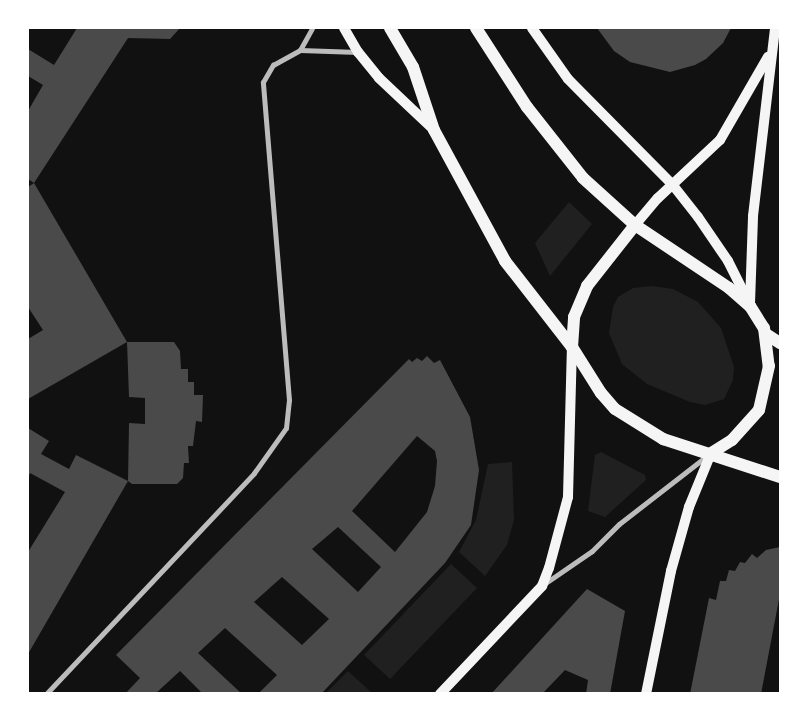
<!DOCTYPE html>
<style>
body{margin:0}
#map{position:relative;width:808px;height:721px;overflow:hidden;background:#111;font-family:Montserrat,sans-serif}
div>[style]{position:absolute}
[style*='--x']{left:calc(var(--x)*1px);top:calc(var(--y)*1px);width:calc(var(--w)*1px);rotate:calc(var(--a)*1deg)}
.green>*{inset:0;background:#202020}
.building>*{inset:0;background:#4a4a4a}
.minor>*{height:5px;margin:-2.5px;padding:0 2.5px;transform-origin:2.5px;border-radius:2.5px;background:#bcbcbc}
.secondary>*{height:10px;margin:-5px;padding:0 5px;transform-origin:5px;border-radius:5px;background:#f5f5f5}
.primary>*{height:12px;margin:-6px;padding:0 6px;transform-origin:6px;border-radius:6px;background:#f5f5f5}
span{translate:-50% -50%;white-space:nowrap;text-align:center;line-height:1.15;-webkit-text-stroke:4.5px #fff;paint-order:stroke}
.frame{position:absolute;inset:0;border:29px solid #fff;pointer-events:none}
</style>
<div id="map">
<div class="green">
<div style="clip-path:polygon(569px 202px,592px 224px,550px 276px,535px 243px)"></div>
<div style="clip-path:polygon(652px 286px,673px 289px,698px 302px,721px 328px,734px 367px,733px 380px,724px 399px,705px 405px,690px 402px,647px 384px,622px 364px,609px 333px,613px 307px,618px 297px,633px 288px)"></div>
<div style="clip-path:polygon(601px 452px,645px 475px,646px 480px,605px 517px,588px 511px,595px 455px)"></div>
<div style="clip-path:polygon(512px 462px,514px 520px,507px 545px,485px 576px,459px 552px,476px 520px,488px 464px)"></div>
<div style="clip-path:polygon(451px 564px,477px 588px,390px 679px,364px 655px)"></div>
<div style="clip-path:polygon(348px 671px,372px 693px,326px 693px)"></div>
</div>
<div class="building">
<div style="clip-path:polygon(77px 28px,180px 28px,170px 39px,128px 38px,34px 183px,28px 179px,28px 111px,43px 85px,28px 76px,28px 49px,54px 65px)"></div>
<div style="clip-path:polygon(597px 28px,731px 28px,723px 43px,706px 59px,695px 65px,670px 72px,630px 62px,614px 51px)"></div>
<div style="clip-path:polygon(34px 183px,127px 342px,174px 342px,180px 351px,181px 369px,188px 369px,188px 382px,194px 382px,194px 395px,203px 395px,202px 422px,196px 421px,193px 446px,188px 446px,189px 463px,184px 463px,183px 478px,177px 484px,132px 484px,128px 481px,129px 423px,145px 424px,145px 398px,129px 397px,127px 342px,28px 399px,28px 339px,43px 330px,28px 307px,28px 187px)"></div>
<div style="clip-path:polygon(evenodd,427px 356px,434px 363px,440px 360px,470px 417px,479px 470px,471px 525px,445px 563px,321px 694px,258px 694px,277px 675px,225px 628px,198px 653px,242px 694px,203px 694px,180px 671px,155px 694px,125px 694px,140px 678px,116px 655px,409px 359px,412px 362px,417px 358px,422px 361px,427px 356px,417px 436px,435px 451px,437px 461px,435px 486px,427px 512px,395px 552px,352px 511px,417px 436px,427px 356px,338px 527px,381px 567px,358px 592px,312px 549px,338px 527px,427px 356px,282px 577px,329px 619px,302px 645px,254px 602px,282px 577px)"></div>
<div style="clip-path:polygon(28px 428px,49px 441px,41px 454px,69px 469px,76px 455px,128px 481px,28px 654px,28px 552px,65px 492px,30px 473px,28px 478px)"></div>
<div style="clip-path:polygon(780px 547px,780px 594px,761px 694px,690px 694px,709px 598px,716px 600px,720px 581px,726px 581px,729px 570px,735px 571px,740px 562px,745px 563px,752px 554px,757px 558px,766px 550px)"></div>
<div style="clip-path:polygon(587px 589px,625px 611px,610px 694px,586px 694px,588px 680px,565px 670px,542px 694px,491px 694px)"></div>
</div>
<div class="minor">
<div style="--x:300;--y:50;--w:25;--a:-61"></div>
<div style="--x:544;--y:584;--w:58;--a:-34.5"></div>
<div style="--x:592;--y:551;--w:38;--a:-45"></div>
<div style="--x:619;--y:524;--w:113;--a:-37.8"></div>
<div style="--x:46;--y:694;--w:303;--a:-46.7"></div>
<div style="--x:254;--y:473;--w:55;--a:-54.6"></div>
<div style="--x:286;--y:428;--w:28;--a:-84"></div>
<div style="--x:289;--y:400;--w:319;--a:-94.7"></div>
<div style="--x:263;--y:82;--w:20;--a:-60"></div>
<div style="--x:273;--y:65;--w:31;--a:-29"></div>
<div style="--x:300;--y:50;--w:58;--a:2"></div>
</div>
<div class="secondary">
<div style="--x:344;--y:28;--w:28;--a:60"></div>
<div style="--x:358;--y:52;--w:33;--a:51"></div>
<div style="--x:379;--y:78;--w:76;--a:43.4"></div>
<div style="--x:532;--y:28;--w:62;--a:54.8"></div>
<div style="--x:568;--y:79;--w:148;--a:45.3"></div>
<div style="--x:672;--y:184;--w:42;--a:51.8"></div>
<div style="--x:698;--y:217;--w:53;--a:55.7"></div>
<div style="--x:728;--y:261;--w:49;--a:63.4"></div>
<div style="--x:635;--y:225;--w:35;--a:-50"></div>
<div style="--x:658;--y:198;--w:85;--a:-43.1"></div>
<div style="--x:720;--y:140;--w:96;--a:-60"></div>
<div style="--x:750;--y:303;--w:87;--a:-88"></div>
<div style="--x:753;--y:216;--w:189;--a:-83.3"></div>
<div style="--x:440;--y:694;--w:149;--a:-46.6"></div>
<div style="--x:542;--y:586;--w:19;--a:-69"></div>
<div style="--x:549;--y:568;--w:73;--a:-75"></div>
<div style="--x:568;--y:497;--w:150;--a:-88.5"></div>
<div style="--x:646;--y:694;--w:126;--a:-78.5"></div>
<div style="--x:671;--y:571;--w:66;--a:-74.3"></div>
<div style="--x:689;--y:507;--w:58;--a:-67.8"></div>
</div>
<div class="primary">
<div style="--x:390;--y:28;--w:45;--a:59.5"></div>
<div style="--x:413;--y:67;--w:66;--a:71.6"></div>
<div style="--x:434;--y:130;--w:149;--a:61.5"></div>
<div style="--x:505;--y:261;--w:109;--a:52.1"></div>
<div style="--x:572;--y:347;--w:54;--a:57.8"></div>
<div style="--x:601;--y:393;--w:21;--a:49"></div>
<div style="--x:615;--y:409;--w:57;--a:32"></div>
<div style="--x:663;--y:439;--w:123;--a:18"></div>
<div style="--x:476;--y:28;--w:94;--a:57.2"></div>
<div style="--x:527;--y:107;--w:90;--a:51.7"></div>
<div style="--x:583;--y:178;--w:70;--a:42.1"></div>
<div style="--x:635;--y:225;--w:113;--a:33.8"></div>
<div style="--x:729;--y:288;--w:28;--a:41"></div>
<div style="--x:750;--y:306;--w:26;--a:58"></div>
<div style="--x:764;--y:328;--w:38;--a:83"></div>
<div style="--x:769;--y:366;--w:45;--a:102.8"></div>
<div style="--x:759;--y:410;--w:40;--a:132"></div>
<div style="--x:732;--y:440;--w:25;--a:148"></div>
<div style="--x:766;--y:334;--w:17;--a:33"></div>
<div style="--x:572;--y:347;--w:30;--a:-86"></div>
<div style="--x:574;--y:317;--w:34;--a:-67"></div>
<div style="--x:587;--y:286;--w:78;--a:-51.8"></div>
</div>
<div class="frame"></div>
</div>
